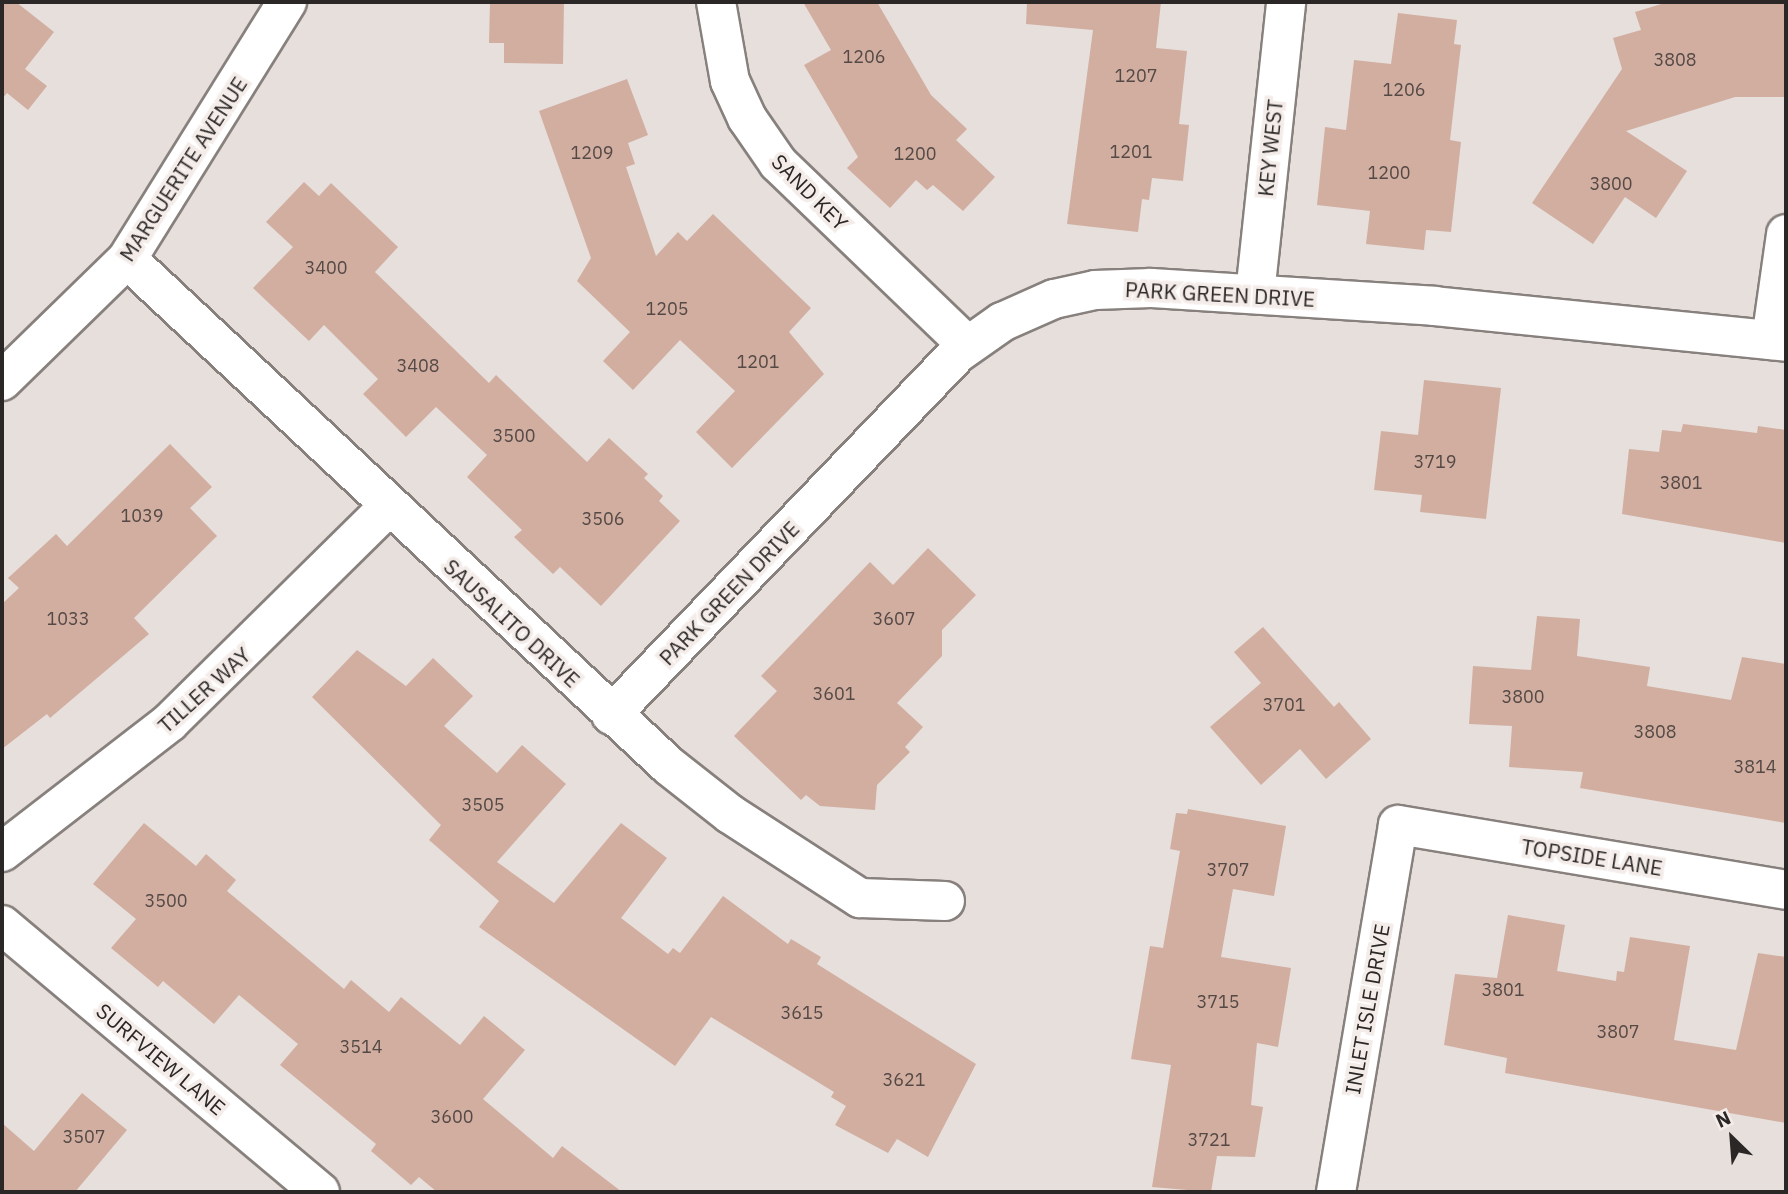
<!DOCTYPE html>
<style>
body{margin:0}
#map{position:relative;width:1788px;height:1194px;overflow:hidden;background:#e6dfdc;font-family:"IBM Plex Sans",sans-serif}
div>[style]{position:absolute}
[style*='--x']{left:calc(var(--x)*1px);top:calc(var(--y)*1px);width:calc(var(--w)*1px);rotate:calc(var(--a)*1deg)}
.building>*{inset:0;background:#d2aea1}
.roads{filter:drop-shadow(2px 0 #87807d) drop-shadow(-2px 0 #87807d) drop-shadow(0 2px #87807d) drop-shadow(0 -2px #87807d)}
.minor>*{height:38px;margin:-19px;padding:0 19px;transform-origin:19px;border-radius:19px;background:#fff}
span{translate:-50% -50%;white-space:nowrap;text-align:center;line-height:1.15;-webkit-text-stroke:7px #f4ece9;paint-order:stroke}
.number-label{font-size:18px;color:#544945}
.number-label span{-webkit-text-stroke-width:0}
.street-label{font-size:21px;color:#2a2726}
.frame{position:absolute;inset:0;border:4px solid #2a2726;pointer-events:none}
.north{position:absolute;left:1697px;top:1103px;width:70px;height:70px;-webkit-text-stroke:5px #f4ece9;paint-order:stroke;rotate:335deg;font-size:19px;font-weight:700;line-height:28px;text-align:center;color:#2a2726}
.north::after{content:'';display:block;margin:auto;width:24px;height:32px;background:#2a2726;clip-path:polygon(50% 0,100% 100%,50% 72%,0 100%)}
</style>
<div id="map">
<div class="building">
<div style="clip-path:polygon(2px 2px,16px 2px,54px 32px,25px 69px,47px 86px,28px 110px,7px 93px,2px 99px)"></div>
<div style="clip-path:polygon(490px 2px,564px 2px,563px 64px,504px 63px,504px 43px,489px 43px)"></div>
<div style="clip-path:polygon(803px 2px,877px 2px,931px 95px,967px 129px,956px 140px,995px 177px,963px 211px,933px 185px,927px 190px,916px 180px,890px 208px,847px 168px,858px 157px,804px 65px,831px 50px)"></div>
<div style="clip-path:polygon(1027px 2px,1161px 2px,1156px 48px,1187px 51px,1179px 124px,1189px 125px,1183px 181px,1152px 178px,1149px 200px,1142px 199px,1138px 232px,1067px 224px,1093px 30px,1026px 24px)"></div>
<div style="clip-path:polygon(1668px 2px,1786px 2px,1786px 97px,1735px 97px,1626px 131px,1687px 171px,1656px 218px,1625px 197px,1593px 244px,1532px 203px,1622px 69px,1613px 38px,1641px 30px,1635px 12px)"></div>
<div style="clip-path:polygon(1398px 13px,1457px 20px,1454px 44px,1461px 45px,1450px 140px,1461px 142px,1451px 232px,1426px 230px,1424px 250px,1366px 244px,1370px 211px,1317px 205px,1325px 127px,1346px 130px,1354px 60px,1391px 64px)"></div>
<div style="clip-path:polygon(627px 79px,648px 135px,628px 143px,635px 164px,626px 167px,656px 256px,678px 232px,687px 241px,713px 214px,811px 308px,789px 332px,824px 374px,732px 468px,696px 432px,735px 391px,680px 340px,633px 390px,603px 361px,630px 332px,577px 281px,591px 258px,539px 111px)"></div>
<div style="clip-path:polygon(304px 182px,319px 196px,331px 183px,398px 247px,375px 272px,489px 383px,496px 375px,587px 462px,609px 438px,648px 474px,644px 478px,663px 496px,659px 501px,680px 521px,601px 606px,560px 567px,553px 574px,514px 537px,522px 530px,467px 477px,487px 455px,436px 407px,406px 437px,363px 394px,378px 379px,324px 325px,309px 341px,253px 288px,293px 247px,266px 222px)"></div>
<div style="clip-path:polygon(1424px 380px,1501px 388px,1486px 519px,1420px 512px,1422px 495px,1374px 490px,1381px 431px,1418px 435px)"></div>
<div style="clip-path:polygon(1683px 424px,1757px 433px,1758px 426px,1786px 430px,1786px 543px,1622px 514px,1629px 449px,1659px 452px,1662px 430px,1681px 432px)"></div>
<div style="clip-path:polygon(170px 444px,212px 487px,190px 508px,217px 536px,134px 618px,149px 634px,50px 718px,47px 714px,2px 749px,2px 604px,19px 588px,8px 578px,56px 534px,67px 546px)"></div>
<div style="clip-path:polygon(928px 548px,976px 595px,942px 630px,942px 656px,897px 703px,923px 727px,905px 747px,910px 752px,877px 785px,875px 810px,820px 806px,806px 795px,801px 800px,734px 736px,777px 691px,761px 676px,870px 562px,893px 585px)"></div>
<div style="clip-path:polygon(1537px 616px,1580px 619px,1577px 656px,1650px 667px,1647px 686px,1731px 700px,1742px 657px,1786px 664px,1786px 823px,1580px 788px,1583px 772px,1509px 767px,1512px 726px,1469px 724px,1473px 666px,1531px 670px)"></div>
<div style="clip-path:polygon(1263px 627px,1334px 707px,1339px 702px,1371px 739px,1326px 779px,1300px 749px,1261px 785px,1210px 727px,1261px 683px,1234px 652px)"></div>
<div style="clip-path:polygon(357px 650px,406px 686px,433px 658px,473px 696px,444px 726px,497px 773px,522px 745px,566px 784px,497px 862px,554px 903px,621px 823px,667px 858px,621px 918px,668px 954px,673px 948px,680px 953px,723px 896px,788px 944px,791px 939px,821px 957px,817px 964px,976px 1064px,928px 1157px,897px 1139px,888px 1153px,835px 1125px,846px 1106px,831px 1097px,834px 1092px,711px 1017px,675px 1066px,479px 927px,499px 901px,429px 840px,441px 825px,312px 697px)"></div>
<div style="clip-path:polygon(1188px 809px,1286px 826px,1274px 896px,1233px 889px,1221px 957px,1291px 968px,1278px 1047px,1257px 1043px,1251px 1105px,1263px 1107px,1255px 1157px,1217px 1156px,1211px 1192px,1152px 1187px,1171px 1065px,1131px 1059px,1150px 946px,1163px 948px,1180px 851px,1170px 849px,1176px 813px,1187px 814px)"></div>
<div style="clip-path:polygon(144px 823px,196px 866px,206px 854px,236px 880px,227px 891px,344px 989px,351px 980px,389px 1012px,401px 997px,460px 1045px,484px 1016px,525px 1050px,483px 1099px,553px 1158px,562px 1146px,622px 1192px,437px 1192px,419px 1177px,411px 1185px,371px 1151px,376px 1144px,280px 1065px,298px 1044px,239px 995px,214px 1024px,163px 981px,158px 987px,111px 948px,136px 919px,93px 884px)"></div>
<div style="clip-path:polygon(1508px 915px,1565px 925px,1557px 971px,1616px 981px,1617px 971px,1624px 972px,1630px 937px,1690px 946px,1674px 1040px,1736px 1050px,1758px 953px,1786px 957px,1786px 1123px,1505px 1073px,1507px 1058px,1444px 1045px,1455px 974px,1497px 978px)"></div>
<div style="clip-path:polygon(82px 1093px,127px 1130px,75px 1192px,2px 1192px,2px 1123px,34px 1151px)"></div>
</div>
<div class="roads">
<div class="minor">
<div style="--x:716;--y:2;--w:80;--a:80"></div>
<div style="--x:730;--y:81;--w:41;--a:65.3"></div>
<div style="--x:747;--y:118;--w:55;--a:55.4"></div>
<div style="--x:778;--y:163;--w:262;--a:43.9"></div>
<div style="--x:127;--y:259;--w:742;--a:43.09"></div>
<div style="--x:669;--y:766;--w:78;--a:38.2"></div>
<div style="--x:730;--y:814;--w:155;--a:32.9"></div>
<div style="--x:860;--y:898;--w:85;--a:2"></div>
<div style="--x:1255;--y:294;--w:294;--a:-83.9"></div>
<div style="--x:1771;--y:340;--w:107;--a:-81.9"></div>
<div style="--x:2;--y:381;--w:175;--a:-44.3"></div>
<div style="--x:127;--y:259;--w:303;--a:-58.1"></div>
<div style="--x:611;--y:715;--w:501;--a:-46.21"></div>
<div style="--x:958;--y:353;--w:54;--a:-35.2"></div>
<div style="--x:1002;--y:322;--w:57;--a:-23.9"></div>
<div style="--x:1054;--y:299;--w:42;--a:-12.4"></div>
<div style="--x:1095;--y:290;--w:56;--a:-2"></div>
<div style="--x:1151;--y:288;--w:284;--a:3.6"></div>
<div style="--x:1434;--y:306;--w:354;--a:5.8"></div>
<div style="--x:2;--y:852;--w:212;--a:-37.7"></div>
<div style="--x:170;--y:722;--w:305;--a:-44.6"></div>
<div style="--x:2;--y:925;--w:415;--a:40"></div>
<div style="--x:1336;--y:1192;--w:372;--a:-80.4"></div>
<div style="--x:1398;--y:825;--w:393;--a:9.5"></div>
</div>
</div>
<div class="number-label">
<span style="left:864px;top:57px">1206</span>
<span style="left:1675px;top:60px">3808</span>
<span style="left:1136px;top:76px">1207</span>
<span style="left:1404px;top:90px">1206</span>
<span style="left:1131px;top:152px">1201</span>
<span style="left:592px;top:153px">1209</span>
<span style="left:915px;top:154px">1200</span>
<span style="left:1389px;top:173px">1200</span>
<span style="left:1611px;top:184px">3800</span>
<span style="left:326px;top:268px">3400</span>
<span style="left:667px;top:309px">1205</span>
<span style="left:758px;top:362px">1201</span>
<span style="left:418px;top:366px">3408</span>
<span style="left:514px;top:436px">3500</span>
<span style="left:1435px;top:462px">3719</span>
<span style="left:1681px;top:483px">3801</span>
<span style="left:142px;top:516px">1039</span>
<span style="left:603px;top:519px">3506</span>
<span style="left:68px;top:619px">1033</span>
<span style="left:894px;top:619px">3607</span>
<span style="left:834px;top:694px">3601</span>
<span style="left:1523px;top:697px">3800</span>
<span style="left:1284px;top:705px">3701</span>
<span style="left:1655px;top:732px">3808</span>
<span style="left:1755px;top:767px">3814</span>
<span style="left:483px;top:805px">3505</span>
<span style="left:1228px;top:870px">3707</span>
<span style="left:166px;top:901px">3500</span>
<span style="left:1503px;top:990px">3801</span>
<span style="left:1218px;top:1002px">3715</span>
<span style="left:802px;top:1013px">3615</span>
<span style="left:1618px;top:1032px">3807</span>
<span style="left:361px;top:1047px">3514</span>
<span style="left:904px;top:1080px">3621</span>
<span style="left:452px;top:1117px">3600</span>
<span style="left:84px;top:1137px">3507</span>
<span style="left:1209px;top:1140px">3721</span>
</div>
<div class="street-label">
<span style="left:1270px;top:148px;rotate:-84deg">KEY WEST</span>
<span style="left:183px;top:169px;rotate:-57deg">MARGUERITE AVENUE</span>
<span style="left:810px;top:192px;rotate:45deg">SAND KEY</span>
<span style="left:1220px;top:294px;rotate:3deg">PARK GREEN DRIVE</span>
<span style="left:729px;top:593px;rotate:-46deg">PARK GREEN DRIVE</span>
<span style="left:512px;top:623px;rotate:43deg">SAUSALITO DRIVE</span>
<span style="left:204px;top:690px;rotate:-42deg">TILLER WAY</span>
<span style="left:1592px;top:857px;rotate:9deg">TOPSIDE LANE</span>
<span style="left:1367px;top:1009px;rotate:-80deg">INLET ISLE DRIVE</span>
<span style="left:161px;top:1059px;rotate:40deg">SURFVIEW LANE</span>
</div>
<div class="frame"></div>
<div class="north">N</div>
</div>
